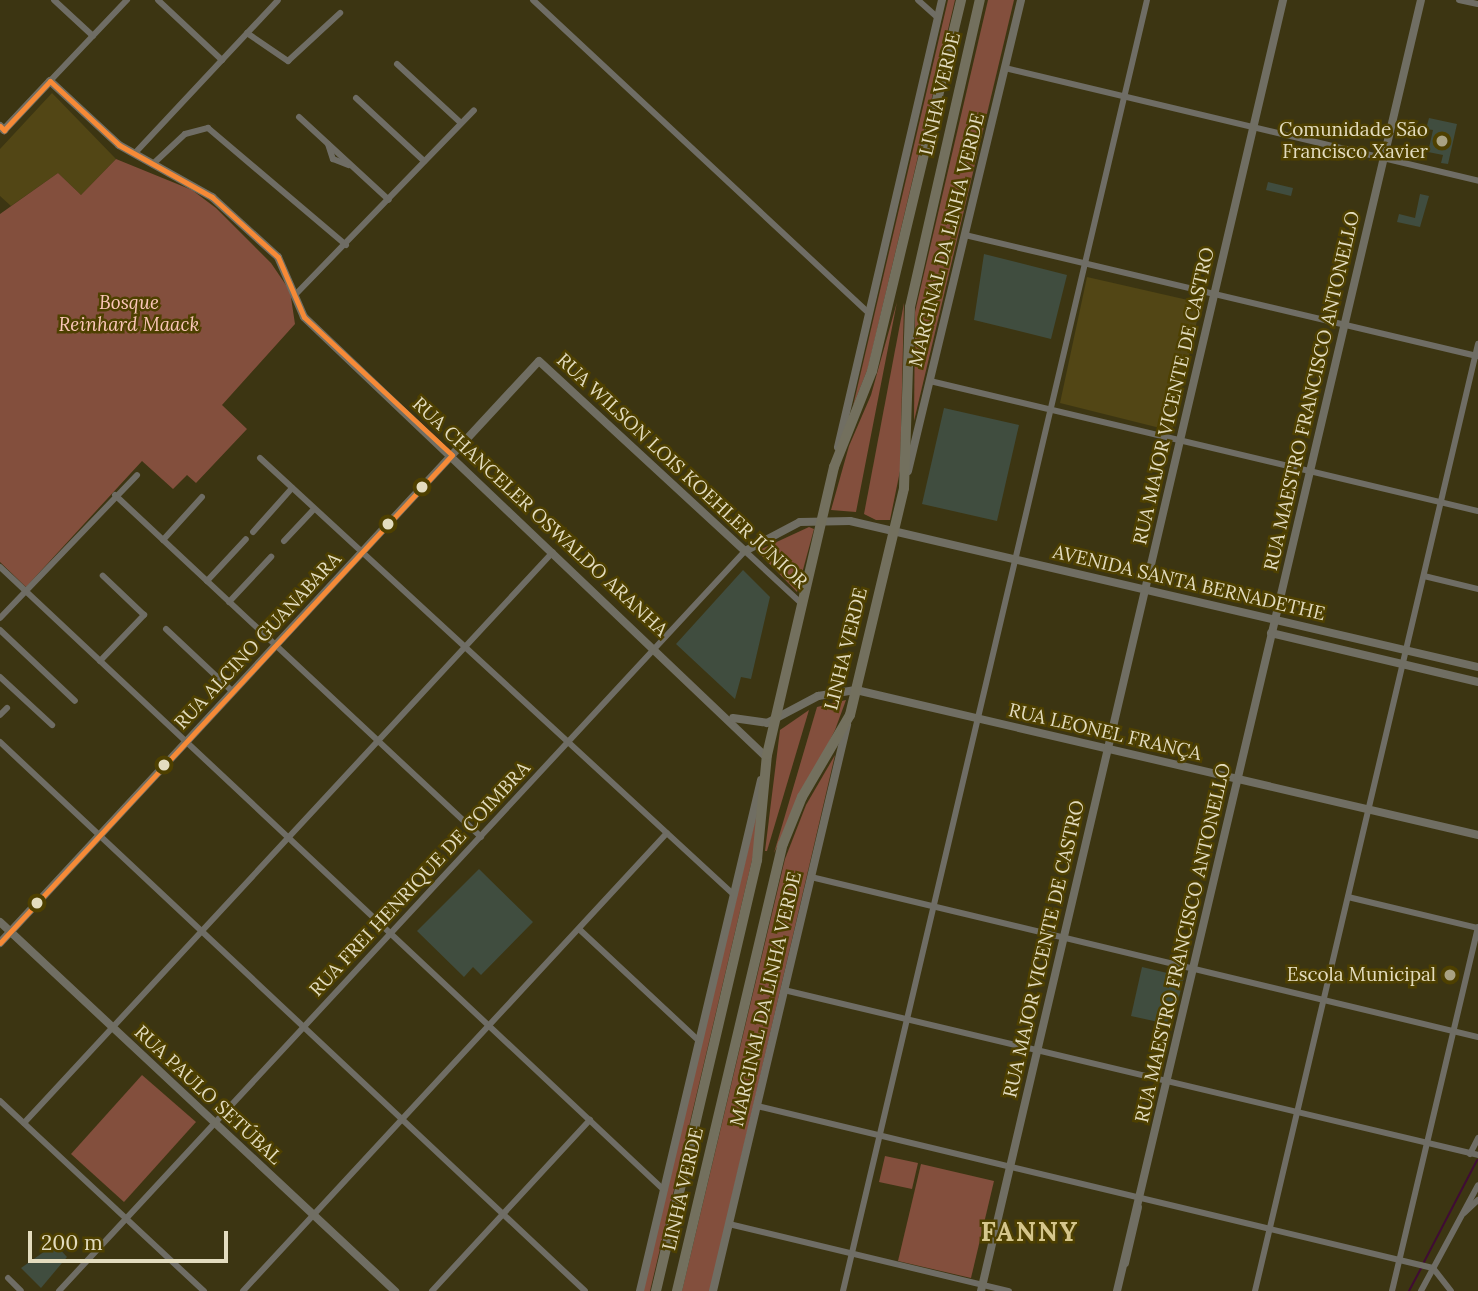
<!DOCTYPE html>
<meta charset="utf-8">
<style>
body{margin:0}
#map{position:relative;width:1478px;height:1291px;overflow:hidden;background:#3c3512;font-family:Lora,serif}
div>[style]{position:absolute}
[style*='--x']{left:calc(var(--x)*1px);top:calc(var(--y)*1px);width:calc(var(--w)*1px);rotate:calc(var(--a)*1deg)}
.built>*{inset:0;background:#524615}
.green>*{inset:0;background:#834f3d}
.stream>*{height:2px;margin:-1px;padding:0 1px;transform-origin:1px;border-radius:1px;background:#400c35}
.building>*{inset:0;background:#404d3f}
.street>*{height:6px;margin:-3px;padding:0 3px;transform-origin:3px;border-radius:3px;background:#6f6d65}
.secondary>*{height:8px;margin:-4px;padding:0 4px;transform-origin:4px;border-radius:4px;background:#706e63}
.highway>*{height:10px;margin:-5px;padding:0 5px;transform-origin:5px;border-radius:5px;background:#73705e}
.bus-1>*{height:5px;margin:-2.5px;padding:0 2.5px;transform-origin:2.5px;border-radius:2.5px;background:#f68a37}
.dots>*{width:19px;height:19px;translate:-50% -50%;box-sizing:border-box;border:4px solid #4e4000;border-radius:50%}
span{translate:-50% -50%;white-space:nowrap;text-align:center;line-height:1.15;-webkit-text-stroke:5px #4e4000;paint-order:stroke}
.street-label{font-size:19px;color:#e3dcbf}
.poi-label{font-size:19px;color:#e3dcbf}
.right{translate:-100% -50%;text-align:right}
.park-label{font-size:19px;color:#fbc6b9;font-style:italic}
.district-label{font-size:26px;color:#d5c68c;font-weight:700;letter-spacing:2px}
.scale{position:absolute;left:28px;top:1231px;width:200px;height:32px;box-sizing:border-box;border:4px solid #e3dcbf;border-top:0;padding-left:9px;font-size:21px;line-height:24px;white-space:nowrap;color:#e3dcbf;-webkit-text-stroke:5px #4e4000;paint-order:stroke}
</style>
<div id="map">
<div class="built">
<div style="clip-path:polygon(52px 93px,116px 159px,81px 195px,58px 173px,11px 206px,0 196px,0 149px)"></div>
<div style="clip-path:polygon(1087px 277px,1201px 303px,1172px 431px,1060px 403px)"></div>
</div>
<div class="green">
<div style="clip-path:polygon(948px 0,955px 0,868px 368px,853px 406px)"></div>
<div style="clip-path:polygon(988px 0,1014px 0,914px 421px,915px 312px)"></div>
<div style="clip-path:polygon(116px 159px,192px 190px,216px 208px,271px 263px,290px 291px,295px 324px,222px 405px,247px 429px,196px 483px,187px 475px,173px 489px,142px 461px,26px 587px,0 562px,0 214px,58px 173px,81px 195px)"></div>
<div style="clip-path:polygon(897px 302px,856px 512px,831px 510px,849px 446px,871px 395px)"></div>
<div style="clip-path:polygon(904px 303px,900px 471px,890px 520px,876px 520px,864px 514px)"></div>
<div style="clip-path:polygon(809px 527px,814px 529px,797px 592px,757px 551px)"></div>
<div style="clip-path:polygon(846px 700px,835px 730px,774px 853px,817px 707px)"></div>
<div style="clip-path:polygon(809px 710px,767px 851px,765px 851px,780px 730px)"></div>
<div style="clip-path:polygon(835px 755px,710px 1291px,682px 1291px,785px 859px,806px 805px)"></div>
<div style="clip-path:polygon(759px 803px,753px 856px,650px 1291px,643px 1291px)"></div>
<div style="clip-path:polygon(142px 1075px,196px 1122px,124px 1202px,71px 1154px)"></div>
<div style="clip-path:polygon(885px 1156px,918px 1163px,912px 1189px,879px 1182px)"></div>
<div style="clip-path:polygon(921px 1164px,994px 1181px,971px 1278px,898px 1261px)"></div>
</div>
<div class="stream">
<div style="--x:1424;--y:1262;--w:115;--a:-62.5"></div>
<div style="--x:1409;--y:1291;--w:27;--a:-62"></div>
</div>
<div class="building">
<div style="clip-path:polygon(1429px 118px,1457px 124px,1448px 164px,1441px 163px,1443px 155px,1428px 152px,1433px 130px,1426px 129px)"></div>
<div style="clip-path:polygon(1268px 182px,1293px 188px,1291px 196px,1266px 190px)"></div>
<div style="clip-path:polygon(1420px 194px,1429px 196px,1420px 227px,1397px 222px,1399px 214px,1415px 218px)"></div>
<div style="clip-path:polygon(984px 254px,1067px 275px,1051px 339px,974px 320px)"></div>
<div style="clip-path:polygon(944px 408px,1019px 425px,997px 521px,922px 504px)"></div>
<div style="clip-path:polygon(743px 570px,770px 597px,751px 679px,741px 677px,735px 699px,676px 644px)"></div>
<div style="clip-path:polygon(479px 869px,533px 922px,481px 975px,473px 967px,464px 977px,417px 931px)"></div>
<div style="clip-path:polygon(1142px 967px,1184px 977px,1172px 1025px,1131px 1016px)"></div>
<div style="clip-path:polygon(55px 1244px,67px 1257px,41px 1288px,21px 1268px)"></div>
</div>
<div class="street">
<div style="--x:54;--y:0;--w:53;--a:42.7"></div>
<div style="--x:158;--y:0;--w:88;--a:43.2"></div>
<div style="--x:533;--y:0;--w:456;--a:43"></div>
<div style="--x:918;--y:0;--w:27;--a:42"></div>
<div style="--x:1459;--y:0;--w:19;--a:12"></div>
<div style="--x:247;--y:33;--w:50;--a:34.3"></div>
<div style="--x:288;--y:61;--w:71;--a:-42.7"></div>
<div style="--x:397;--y:64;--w:87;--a:42.7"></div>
<div style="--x:1005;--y:68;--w:486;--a:13.4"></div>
<div style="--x:50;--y:81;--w:112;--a:-46.5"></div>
<div style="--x:356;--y:98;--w:93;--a:42.8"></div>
<div style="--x:299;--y:117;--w:122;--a:42.7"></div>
<div style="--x:328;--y:144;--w:16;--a:72"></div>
<div style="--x:333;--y:159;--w:17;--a:21"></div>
<div style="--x:135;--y:153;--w:209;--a:-46.9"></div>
<div style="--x:154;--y:163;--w:42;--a:-43.1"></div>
<div style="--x:185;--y:134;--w:24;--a:-15"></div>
<div style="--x:208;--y:128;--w:181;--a:40.3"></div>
<div style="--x:965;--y:235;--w:526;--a:13.3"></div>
<div style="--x:295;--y:295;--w:257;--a:-45.9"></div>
<div style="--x:930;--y:381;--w:563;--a:13.35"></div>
<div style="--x:260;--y:458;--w:645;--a:42.67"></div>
<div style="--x:115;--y:495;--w:501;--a:43.06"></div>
<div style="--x:253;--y:532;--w:59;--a:-48.4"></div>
<div style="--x:163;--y:540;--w:58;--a:-47.8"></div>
<div style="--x:284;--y:541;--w:44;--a:-46.8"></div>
<div style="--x:0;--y:567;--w:911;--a:43.18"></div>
<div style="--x:1424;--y:576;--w:56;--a:13.5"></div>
<div style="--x:207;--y:581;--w:57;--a:-47.1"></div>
<div style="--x:229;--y:602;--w:62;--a:-47"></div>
<div style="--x:0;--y:618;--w:198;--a:-46.2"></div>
<div style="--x:166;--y:629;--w:92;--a:43.2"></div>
<div style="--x:0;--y:630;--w:103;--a:43.4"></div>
<div style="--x:100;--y:661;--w:64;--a:-46.3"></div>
<div style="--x:144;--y:615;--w:57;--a:-136.4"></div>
<div style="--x:0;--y:677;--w:71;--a:42.7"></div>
<div style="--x:0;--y:715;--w:10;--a:-45"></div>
<div style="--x:0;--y:742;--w:802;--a:43.18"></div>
<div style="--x:811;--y:877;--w:686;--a:13.49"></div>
<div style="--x:1348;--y:897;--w:134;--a:13.4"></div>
<div style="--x:579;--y:929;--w:164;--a:43"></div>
<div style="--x:784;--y:990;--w:713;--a:13.37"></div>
<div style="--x:0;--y:1101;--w:279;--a:43"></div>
<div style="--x:757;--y:1106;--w:695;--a:13.48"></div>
<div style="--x:1433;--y:1268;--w:29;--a:52"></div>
<div style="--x:24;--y:1123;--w:778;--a:-47.19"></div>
<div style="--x:1470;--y:1154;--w:18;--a:-63"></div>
<div style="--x:1464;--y:1213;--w:19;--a:-43"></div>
<div style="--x:729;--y:1224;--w:288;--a:13.5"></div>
<div style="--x:8;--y:1278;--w:18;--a:45"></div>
<div style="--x:59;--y:1291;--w:1009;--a:-47.17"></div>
<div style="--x:745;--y:551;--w:78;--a:42.9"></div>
<div style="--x:243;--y:1291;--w:624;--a:-47.21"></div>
<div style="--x:432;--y:1291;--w:233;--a:-47.3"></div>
<div style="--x:843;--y:1291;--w:1326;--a:-76.75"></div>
<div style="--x:1255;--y:1291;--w:973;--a:-76.75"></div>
<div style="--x:1392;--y:1291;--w:374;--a:-76.7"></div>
<div style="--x:1421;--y:1291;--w:120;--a:-61.7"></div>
</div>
<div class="secondary">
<div style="--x:0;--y:126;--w:6;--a:45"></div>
<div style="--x:4;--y:130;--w:67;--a:-46.8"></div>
<div style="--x:50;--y:81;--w:94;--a:42.8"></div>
<div style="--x:119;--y:145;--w:107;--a:29.2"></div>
<div style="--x:212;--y:197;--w:89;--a:42.3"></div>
<div style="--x:278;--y:257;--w:65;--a:66.6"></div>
<div style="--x:304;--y:317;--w:638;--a:43.6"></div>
<div style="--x:838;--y:447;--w:459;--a:-76.9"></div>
<div style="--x:908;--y:471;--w:484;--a:-76.5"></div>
<div style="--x:1271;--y:633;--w:213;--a:13.3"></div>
<div style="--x:733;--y:718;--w:34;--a:8"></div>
<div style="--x:767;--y:723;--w:58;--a:-27.9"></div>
<div style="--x:818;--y:696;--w:38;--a:-9"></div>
<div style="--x:856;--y:690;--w:639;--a:13.12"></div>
<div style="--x:0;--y:922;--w:541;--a:43.05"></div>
<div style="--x:0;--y:943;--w:793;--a:-47.2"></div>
<div style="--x:539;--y:361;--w:280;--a:42.7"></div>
<div style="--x:745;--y:551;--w:62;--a:-27.8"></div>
<div style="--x:800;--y:522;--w:50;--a:-1.1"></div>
<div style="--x:850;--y:521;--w:645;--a:13.09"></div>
<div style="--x:1125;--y:1263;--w:57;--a:-76.9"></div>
<div style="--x:640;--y:1291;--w:525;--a:-76.68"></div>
<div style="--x:713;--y:1291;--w:582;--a:-76.68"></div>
<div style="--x:981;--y:1291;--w:1326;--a:-76.83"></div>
<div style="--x:1117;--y:1291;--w:1326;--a:-76.75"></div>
</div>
<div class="highway">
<div style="--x:656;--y:1291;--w:443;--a:-76.8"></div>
<div style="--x:757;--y:860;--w:105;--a:-84.6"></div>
<div style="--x:767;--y:755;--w:296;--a:-76.9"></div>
<div style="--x:834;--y:467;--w:103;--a:-68.4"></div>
<div style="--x:872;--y:371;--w:382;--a:-76.5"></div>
<div style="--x:677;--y:1291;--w:459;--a:-76.7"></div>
<div style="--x:783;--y:844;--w:51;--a:-68"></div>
<div style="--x:802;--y:797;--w:95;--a:-59.7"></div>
<div style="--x:850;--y:715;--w:233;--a:-76.6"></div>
<div style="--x:904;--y:488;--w:181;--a:-88.1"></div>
<div style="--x:910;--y:307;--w:315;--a:-77.2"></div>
</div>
<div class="bus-1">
<div style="--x:0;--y:126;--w:6;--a:45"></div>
<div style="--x:4;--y:130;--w:67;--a:-46.8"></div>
<div style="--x:50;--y:81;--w:94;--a:42.8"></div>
<div style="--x:119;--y:145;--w:107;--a:29.2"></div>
<div style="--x:212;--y:197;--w:89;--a:42.3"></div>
<div style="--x:278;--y:257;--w:65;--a:66.6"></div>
<div style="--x:304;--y:317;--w:202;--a:43"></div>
<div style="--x:452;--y:455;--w:665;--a:132.81"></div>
</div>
<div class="dots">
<div style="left:1442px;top:141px;background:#a9a282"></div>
<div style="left:422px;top:487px;background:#e3dcbf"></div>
<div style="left:388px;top:524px;background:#e3dcbf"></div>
<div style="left:164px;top:765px;background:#e3dcbf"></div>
<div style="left:37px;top:903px;background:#e3dcbf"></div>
<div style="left:1450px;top:975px;background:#a9a282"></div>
</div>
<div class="street-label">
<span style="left:940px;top:94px;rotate:-77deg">LINHA VERDE</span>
<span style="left:947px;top:240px;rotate:-76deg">MARGINAL DA LINHA VERDE</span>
<span style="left:1312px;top:391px;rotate:-77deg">RUA MAESTRO FRANCISCO ANTONELLO</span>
<span style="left:1174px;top:396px;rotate:-77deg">RUA MAJOR VICENTE DE CASTRO</span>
<span style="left:682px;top:471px;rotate:43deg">RUA WILSON LOIS KOEHLER JÚNIOR</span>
<span style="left:540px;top:517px;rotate:43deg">RUA CHANCELER OSWALDO ARANHA</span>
<span style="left:1189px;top:583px;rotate:13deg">AVENIDA SANTA BERNADETHE</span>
<span style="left:258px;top:641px;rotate:-47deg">RUA ALCINO GUANABARA</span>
<span style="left:846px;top:649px;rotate:-76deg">LINHA VERDE</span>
<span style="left:1105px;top:732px;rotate:13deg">RUA LEONEL FRANÇA</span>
<span style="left:420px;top:879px;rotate:-47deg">RUA FREI HENRIQUE DE COIMBRA</span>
<span style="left:1183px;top:943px;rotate:-77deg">RUA MAESTRO FRANCISCO ANTONELLO</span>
<span style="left:1044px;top:949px;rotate:-77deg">RUA MAJOR VICENTE DE CASTRO</span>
<span style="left:766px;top:999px;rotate:-77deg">MARGINAL DA LINHA VERDE</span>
<span style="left:208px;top:1095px;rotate:43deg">RUA PAULO SETÚBAL</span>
<span style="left:683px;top:1189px;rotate:-77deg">LINHA VERDE</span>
</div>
<div class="poi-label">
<span class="right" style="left:1428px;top:141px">Comunidade São<br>Francisco Xavier</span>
<span class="right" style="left:1436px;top:975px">Escola Municipal</span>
</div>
<div class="park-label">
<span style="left:129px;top:314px">Bosque<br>Reinhard Maack</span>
</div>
<div class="district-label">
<span style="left:1030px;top:1232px">FANNY</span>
</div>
<div class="scale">200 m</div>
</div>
